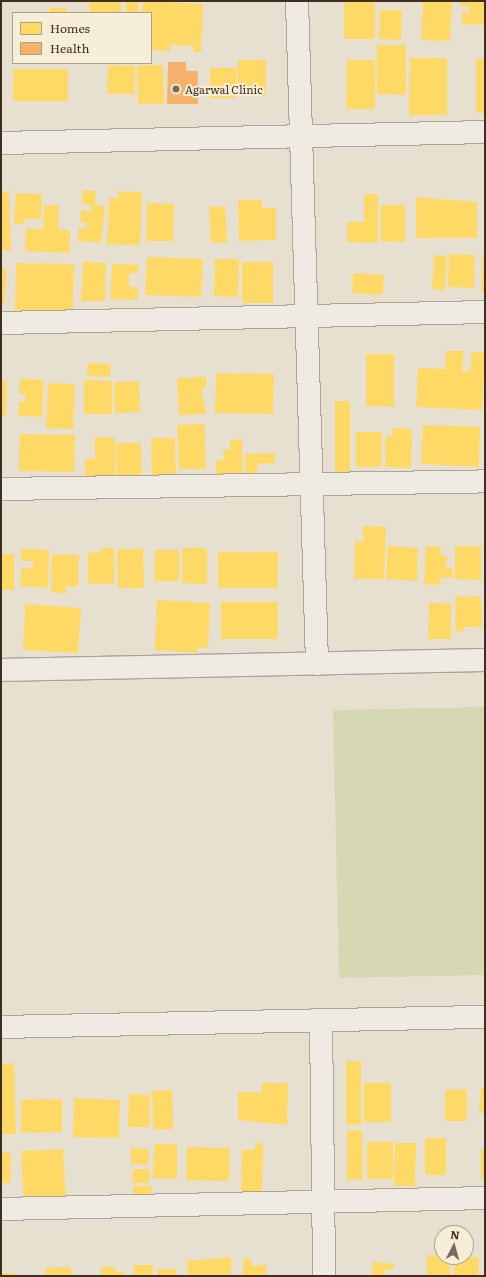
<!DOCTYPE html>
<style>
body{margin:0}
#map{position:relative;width:486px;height:1277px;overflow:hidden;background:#e7e0d1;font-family:Literata,serif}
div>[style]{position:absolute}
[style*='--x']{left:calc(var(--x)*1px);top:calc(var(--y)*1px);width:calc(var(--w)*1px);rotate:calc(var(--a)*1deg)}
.green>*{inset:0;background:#d6d7b3}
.homes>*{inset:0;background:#ffd966}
.health>*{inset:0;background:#f6b26b}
.roads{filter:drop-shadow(1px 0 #ada599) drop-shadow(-1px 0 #ada599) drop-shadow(0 1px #ada599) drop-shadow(0 -1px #ada599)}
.minor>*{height:22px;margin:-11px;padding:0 11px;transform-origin:11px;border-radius:11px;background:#efebe3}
.dots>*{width:11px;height:11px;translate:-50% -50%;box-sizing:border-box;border:2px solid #f7eed8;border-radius:50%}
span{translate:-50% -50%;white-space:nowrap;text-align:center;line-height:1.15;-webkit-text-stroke:4px #f7eed8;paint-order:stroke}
.poi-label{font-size:11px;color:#3d2e20}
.left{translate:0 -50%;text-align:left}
.frame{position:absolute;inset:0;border:2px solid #3d2e20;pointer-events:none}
.legend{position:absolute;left:12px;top:12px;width:140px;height:52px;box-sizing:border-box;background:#f7eed8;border:1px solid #ada18e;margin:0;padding:5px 7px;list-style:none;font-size:12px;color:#3d2e20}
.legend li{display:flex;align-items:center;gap:8px;height:20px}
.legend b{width:20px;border:1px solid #ada18e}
.north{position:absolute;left:434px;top:1225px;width:40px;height:40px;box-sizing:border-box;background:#f7eed8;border:1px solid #ada18e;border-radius:50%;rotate:6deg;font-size:11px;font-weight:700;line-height:16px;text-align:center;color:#3d2e20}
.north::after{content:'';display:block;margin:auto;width:14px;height:18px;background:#786c5e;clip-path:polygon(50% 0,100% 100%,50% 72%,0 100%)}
</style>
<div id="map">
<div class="green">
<div style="clip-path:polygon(485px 707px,485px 975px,339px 978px,333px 710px)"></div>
</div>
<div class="homes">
<div style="clip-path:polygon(89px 1px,121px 1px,121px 13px,89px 13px)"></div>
<div style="clip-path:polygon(126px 1px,139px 1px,138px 13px,126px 13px)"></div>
<div style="clip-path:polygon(143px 1px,203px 4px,201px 52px,193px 52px,193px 46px,170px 45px,170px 51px,151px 50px,151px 13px,142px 13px)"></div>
<div style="clip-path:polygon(344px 1px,375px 1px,375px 39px,344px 39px)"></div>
<div style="clip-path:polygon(423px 1px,452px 1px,450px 41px,421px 40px)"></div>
<div style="clip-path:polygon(485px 1px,485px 25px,462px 24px,463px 12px,469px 13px,469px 7px,461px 6px,461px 2px)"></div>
<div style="clip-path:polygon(49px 8px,67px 8px,67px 13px,49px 13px)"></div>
<div style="clip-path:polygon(380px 10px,402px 10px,401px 40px,379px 39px)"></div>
<div style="clip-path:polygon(377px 45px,406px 45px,406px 95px,377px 94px)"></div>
<div style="clip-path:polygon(410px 58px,447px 58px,447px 115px,409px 115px)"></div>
<div style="clip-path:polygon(476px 59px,485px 59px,485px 113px,476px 113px)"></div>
<div style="clip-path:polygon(238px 60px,266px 60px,266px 96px,238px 96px)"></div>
<div style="clip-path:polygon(347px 60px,375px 60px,375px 109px,346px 109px)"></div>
<div style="clip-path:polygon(108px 65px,135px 66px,134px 94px,107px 94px)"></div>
<div style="clip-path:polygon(137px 65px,163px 65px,164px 104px,138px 104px)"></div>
<div style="clip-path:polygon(210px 68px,237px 68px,236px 98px,210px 98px)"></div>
<div style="clip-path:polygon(13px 69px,68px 69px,68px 101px,13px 101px)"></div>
<div style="clip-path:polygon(83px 190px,96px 191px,95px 205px,105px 206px,101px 243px,78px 241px,79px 228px,87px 228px,87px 223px,80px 222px,81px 210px,92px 211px,92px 206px,82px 204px)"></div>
<div style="clip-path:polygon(9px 191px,11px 250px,1px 251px,1px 192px)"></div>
<div style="clip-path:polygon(118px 191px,142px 192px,140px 245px,107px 244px,109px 198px,119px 198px)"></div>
<div style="clip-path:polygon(16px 193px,42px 194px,41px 219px,24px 219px,24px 224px,14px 224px)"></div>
<div style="clip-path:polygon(364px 194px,378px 194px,378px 243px,347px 242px,347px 222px,364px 222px)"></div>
<div style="clip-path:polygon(416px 197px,477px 202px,477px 238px,416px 238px)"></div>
<div style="clip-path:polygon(238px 200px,262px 200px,262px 208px,276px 208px,276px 240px,239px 241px)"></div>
<div style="clip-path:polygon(147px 203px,174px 204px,173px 241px,146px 241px)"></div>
<div style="clip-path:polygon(44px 205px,59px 205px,58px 229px,70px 230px,70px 253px,25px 251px,26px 229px,43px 229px)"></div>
<div style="clip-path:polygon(381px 205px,405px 205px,405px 242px,381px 241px)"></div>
<div style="clip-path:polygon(225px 206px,227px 242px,211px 243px,209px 207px)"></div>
<div style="clip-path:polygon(483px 253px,485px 253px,485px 292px,481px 292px)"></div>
<div style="clip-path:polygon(449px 254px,475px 255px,474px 288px,448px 287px)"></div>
<div style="clip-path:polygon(434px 255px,447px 256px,445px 290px,432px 289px)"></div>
<div style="clip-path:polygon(147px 257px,203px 259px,201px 297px,145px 295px)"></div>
<div style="clip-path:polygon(215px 259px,239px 259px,238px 297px,214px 296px)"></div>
<div style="clip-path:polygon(83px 262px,106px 263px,105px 301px,81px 301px)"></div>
<div style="clip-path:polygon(242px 262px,273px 262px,273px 303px,242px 303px)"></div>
<div style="clip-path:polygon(16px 263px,74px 264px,73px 311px,15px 310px)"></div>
<div style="clip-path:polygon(112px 264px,138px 265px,138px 273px,129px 273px,129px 287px,138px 287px,137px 300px,110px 299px)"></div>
<div style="clip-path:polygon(1px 268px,7px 269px,4px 304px,1px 303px)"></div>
<div style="clip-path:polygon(353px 273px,384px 275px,383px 295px,352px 293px)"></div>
<div style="clip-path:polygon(446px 351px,464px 351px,462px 371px,470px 371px,471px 352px,485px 353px,482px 410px,416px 407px,418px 368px,445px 369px)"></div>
<div style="clip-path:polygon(366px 354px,394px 354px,394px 407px,366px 406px)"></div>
<div style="clip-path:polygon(88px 363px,111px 364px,110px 377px,87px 376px)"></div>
<div style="clip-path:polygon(216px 373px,274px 374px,273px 414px,215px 413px)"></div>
<div style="clip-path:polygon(206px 377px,206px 388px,201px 388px,206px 414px,179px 415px,177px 378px)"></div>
<div style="clip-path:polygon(20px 379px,44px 380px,42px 417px,18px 416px,19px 402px,25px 402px,26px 394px,19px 394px)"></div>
<div style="clip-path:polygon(1px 380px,7px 381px,6px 416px,1px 415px)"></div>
<div style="clip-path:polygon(84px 380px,112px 381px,112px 414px,84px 414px)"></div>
<div style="clip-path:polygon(139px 381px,140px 412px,115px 413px,114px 382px)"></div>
<div style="clip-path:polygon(48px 383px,75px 384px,73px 429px,46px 428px)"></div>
<div style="clip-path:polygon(335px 401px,350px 401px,350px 478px,335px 478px)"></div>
<div style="clip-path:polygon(204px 424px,206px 469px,179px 469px,177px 425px)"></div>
<div style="clip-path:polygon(423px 425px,480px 427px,479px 467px,421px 464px)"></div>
<div style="clip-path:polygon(392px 428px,412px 429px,411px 468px,385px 467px,386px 436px,392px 436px)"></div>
<div style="clip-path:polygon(356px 432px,382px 432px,381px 467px,356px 467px)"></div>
<div style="clip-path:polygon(20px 434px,75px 435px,74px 472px,19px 471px)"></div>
<div style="clip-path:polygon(95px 437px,115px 438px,115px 480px,85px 480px,85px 459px,95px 459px)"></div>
<div style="clip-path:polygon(151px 438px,175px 438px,176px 478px,152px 478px)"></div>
<div style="clip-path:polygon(242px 439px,243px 481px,216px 475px,216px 461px,224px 460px,223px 450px,230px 450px,230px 440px)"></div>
<div style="clip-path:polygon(116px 443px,141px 443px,142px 481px,117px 482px)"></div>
<div style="clip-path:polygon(275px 453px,275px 463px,257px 464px,258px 479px,246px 479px,245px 454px)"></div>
<div style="clip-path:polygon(363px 526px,386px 527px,384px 579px,354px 579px,355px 541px,363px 541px)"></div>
<div style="clip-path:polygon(388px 546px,418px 548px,417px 581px,386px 579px)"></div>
<div style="clip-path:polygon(426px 546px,441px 547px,440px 553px,447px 557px,446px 568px,453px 568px,452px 578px,441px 577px,440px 585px,424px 584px)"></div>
<div style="clip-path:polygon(455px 546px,481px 547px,481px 580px,455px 579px)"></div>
<div style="clip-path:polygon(101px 548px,114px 548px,114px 584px,88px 584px,88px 553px,101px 552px)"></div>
<div style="clip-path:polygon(182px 548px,207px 548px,207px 584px,182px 583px)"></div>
<div style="clip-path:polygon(21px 549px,49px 550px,48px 588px,20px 586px,21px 568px,33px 568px,33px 561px,21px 561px)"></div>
<div style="clip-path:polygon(117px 549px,143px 549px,144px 588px,118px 588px)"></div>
<div style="clip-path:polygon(155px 550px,179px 550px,179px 581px,154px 581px)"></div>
<div style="clip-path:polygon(218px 552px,278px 552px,278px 588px,218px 588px)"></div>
<div style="clip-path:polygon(1px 554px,14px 554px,14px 590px,1px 590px)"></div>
<div style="clip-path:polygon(52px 554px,79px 555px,78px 587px,66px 586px,66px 593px,51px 592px)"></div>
<div style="clip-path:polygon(481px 596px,482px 627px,464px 627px,465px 631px,456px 632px,455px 597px)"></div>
<div style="clip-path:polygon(157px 600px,210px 603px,208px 648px,197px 647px,197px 653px,155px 650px)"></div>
<div style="clip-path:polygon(221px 602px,278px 602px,278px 639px,221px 639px)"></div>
<div style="clip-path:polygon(429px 603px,451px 604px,451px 639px,428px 639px)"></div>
<div style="clip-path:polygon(25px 604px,81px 608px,78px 653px,23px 650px)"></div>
<div style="clip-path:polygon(346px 1061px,361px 1061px,361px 1125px,346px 1124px)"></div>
<div style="clip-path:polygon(14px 1063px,16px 1134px,1px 1134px,1px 1064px)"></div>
<div style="clip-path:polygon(262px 1083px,288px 1083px,287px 1125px,238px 1120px,238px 1092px,262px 1092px)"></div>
<div style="clip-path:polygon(364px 1083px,391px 1083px,391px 1122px,364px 1122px)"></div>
<div style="clip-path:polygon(481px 1088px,485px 1088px,485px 1113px,479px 1113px)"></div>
<div style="clip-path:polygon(467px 1089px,467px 1121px,445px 1121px,445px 1090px)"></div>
<div style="clip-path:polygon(172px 1090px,173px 1129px,153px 1130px,152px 1091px)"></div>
<div style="clip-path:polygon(129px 1094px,150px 1095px,149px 1127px,128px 1127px)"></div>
<div style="clip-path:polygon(74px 1098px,120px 1100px,119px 1138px,73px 1137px)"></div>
<div style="clip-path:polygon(62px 1099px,62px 1132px,21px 1133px,21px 1100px)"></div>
<div style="clip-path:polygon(347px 1130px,362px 1131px,363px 1179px,347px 1180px)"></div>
<div style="clip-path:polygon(425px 1138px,446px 1138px,446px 1175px,425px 1175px)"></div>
<div style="clip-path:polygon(367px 1142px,393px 1142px,393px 1179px,367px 1179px)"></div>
<div style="clip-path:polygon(255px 1143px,263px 1143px,262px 1192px,241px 1191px,242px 1150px,255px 1150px)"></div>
<div style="clip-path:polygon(395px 1143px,416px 1143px,415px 1186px,394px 1186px)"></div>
<div style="clip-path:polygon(154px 1144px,177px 1144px,177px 1179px,153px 1178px)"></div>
<div style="clip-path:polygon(187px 1147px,230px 1148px,229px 1181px,186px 1180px)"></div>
<div style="clip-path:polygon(131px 1148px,149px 1149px,148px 1165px,131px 1164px)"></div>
<div style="clip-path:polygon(63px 1149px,66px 1201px,24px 1203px,21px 1151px)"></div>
<div style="clip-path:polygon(481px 1149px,485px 1149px,485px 1179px,481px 1179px)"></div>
<div style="clip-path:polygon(1px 1152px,11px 1153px,10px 1183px,1px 1183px)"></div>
<div style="clip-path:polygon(133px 1169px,150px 1169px,149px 1183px,132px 1183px)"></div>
<div style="clip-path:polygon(133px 1186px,152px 1186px,151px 1203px,133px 1202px)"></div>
<div style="clip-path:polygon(427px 1255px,450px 1257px,450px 1276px,427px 1276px)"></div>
<div style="clip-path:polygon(231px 1257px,231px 1276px,188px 1276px,187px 1261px)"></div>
<div style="clip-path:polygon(455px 1257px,479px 1257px,478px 1276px,454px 1276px)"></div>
<div style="clip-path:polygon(243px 1259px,251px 1259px,251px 1266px,266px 1265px,266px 1276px,243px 1276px)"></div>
<div style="clip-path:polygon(373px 1262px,394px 1264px,393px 1270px,385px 1269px,385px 1276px,372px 1276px)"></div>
<div style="clip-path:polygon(134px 1265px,153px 1265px,153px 1276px,134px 1276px)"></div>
<div style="clip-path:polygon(71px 1267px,71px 1276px,45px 1276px,45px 1268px)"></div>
<div style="clip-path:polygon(101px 1267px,115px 1267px,115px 1272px,124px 1272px,124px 1276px,101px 1276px)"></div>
<div style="clip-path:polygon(157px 1269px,176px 1269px,176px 1276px,157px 1276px)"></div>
<div style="clip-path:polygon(1px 1273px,15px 1273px,15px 1276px,1px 1276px)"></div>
</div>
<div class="health">
<div style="clip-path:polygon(168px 62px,186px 62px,186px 71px,198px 71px,198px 104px,167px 104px)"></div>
</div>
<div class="roads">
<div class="minor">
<div style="--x:297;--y:1;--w:663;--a:88.27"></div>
<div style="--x:1;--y:143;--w:484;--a:-1.3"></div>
<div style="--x:1;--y:323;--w:484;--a:-1.3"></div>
<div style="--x:1;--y:489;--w:484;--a:-0.9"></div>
<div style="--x:1;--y:670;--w:484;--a:-1.2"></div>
<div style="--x:321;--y:1021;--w:255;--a:89.3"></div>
<div style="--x:1;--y:1027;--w:484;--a:-1.2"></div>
<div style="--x:1;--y:1209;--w:484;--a:-1.3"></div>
</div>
</div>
<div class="dots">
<div style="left:176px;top:89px;background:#786c5e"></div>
</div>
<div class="poi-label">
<span class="left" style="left:185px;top:89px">Agarwal Clinic</span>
</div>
<div class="frame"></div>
<ul class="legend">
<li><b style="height:11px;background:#ffd966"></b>Homes</li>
<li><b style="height:11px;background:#f6b26b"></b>Health</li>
</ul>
<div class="north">N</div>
</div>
